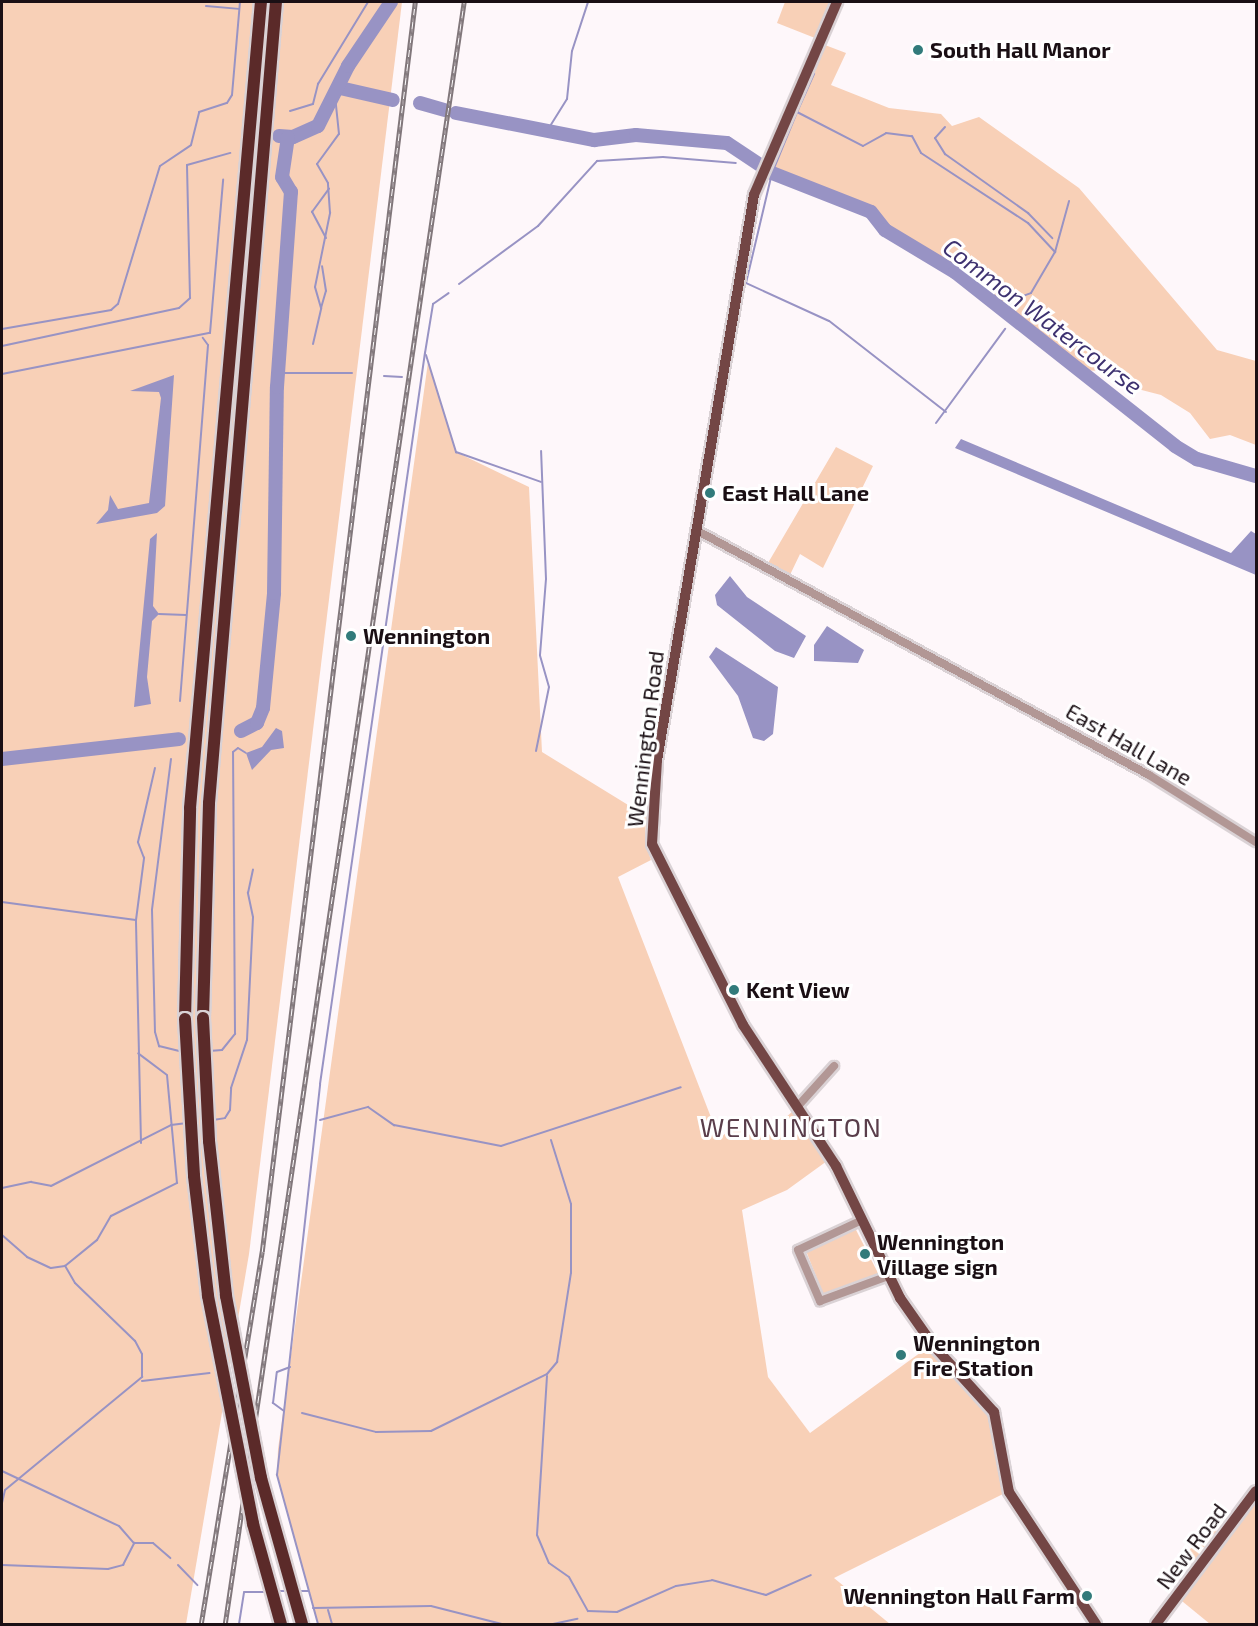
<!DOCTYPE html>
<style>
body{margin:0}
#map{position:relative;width:1258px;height:1626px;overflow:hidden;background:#fef7fa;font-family:"Exo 2",sans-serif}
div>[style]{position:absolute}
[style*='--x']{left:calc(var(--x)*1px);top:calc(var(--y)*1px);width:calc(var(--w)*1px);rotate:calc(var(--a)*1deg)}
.green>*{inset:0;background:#f8d0b7}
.water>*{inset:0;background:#9893c4}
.stream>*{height:2px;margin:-1px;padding:0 1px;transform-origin:1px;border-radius:1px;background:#9893c4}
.river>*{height:14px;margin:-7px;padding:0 7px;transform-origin:7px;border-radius:7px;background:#9893c4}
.roads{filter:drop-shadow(2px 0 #dad2d5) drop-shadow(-2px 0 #dad2d5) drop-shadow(0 2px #dad2d5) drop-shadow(0 -2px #dad2d5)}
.minor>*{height:8px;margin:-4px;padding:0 4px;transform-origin:4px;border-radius:4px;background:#b29795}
.major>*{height:10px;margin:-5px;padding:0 5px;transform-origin:5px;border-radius:5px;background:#734645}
.highway>*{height:12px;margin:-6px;padding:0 6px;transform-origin:6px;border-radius:6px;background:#5b2a29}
.rail>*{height:4.5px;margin-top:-2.25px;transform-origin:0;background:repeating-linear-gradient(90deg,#fff 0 7px,#81777b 0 14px);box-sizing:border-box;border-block:2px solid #81777b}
.bridges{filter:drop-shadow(2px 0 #dad2d5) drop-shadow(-2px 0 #dad2d5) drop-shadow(0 2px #dad2d5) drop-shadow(0 -2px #dad2d5)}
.highway-bridge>*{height:12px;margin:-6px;padding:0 6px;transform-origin:6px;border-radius:6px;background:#5b2a29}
.dots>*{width:16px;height:16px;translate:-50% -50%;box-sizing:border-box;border:3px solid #fff;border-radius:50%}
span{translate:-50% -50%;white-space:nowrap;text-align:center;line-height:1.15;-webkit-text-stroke:6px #fff;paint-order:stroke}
.poi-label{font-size:22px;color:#1a0f14;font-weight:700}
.left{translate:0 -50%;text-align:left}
.right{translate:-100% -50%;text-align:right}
.street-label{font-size:22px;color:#1a0f14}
.water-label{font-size:24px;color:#3e3270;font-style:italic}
.quarter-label{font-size:26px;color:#5a3e4b;letter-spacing:1.5px}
.frame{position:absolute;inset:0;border:3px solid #1a0f14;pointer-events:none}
</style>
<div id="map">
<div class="green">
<div style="clip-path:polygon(2px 2px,402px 2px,249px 1254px,186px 1624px,2px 1624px)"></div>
<div style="clip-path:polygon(785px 2px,830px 2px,815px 38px,777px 23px)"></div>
<div style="clip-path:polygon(825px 45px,846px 53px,831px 85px,889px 108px,941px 114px,952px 126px,979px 117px,1079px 188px,1217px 350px,1256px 361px,1256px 445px,1230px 435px,1210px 439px,1190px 413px,1161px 395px,1130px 387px,1120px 372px,1081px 370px,955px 272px,885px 230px,871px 212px,768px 174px)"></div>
<div style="clip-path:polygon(428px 362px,456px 452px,529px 487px,542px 752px,646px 816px,645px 842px,651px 860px,618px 877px,719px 1138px,750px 1117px,762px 1139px,794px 1110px,827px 1161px,787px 1190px,742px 1210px,768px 1377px,810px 1433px,928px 1347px,992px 1419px,1003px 1494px,834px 1578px,890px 1624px,318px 1624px,277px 1475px,278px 1449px)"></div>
<div style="clip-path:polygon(836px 447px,873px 466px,823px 568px,800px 554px,789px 577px,768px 563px)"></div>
<div style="clip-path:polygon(854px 1226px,880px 1277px,824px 1296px,806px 1251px)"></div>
<div style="clip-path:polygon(1256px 1491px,1256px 1624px,1210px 1624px,1177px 1597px)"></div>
<div style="clip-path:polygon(1219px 1522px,1225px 1525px,1198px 1561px,1188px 1559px,1186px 1553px)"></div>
</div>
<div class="water">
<div style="clip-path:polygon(174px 375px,165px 506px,157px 513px,96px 524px,108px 510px,110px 495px,118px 509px,149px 503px,161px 398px,159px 392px,130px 391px)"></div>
<div style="clip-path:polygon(961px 439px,1231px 553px,1251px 531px,1256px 534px,1256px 575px,955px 448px)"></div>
<div style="clip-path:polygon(157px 533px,153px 606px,159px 614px,152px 621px,147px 677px,151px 704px,134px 707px,150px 539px)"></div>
<div style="clip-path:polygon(730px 576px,747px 597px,806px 636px,794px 658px,775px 651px,717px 605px,715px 595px)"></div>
<div style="clip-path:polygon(827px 626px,864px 650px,858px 663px,814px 661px,814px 645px)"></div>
<div style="clip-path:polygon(716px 647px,778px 687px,773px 734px,764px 741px,753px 738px,738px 696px,709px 657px)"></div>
<div style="clip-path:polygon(276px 728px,282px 731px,284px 748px,271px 750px,252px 770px,246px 753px,262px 747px)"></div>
</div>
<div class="stream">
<div style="--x:389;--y:5;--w:3;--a:-72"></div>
<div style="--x:206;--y:6;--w:33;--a:5"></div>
<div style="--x:290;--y:111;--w:24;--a:-17"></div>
<div style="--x:313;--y:104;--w:21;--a:-76"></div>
<div style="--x:318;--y:84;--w:96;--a:-58.6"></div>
<div style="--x:797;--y:112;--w:42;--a:-65.9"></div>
<div style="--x:945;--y:127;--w:15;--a:132"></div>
<div style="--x:935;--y:138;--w:19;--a:58"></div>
<div style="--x:945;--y:154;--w:102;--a:35.4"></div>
<div style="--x:1028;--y:213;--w:35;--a:46"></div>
<div style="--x:547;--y:131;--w:38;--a:-58"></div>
<div style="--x:567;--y:99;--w:48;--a:-84.1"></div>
<div style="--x:572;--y:51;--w:52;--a:-71.9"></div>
<div style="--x:326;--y:238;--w:30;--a:-118"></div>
<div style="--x:312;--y:212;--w:29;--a:-54"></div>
<div style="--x:459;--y:284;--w:98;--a:-36.3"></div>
<div style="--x:538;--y:226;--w:88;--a:-47.8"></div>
<div style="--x:597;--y:161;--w:66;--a:-3.5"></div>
<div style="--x:663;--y:157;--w:73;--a:4.7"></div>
<div style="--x:321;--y:308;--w:18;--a:-74"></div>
<div style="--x:326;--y:291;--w:25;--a:-99"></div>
<div style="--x:1008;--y:312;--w:13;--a:-72"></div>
<div style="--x:1012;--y:300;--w:20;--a:-20"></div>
<div style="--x:1031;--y:293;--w:48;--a:-59.7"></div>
<div style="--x:1055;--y:252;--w:53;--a:-74.6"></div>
<div style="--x:2;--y:329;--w:111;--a:-9.9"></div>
<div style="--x:111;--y:310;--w:9;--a:-41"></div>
<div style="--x:118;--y:304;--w:144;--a:-73.1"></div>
<div style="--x:160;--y:166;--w:37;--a:-34"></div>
<div style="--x:191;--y:145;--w:34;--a:-76"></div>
<div style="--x:199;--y:112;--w:29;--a:-18"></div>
<div style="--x:227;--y:103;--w:9;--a:-58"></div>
<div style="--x:232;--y:95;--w:93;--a:-85.1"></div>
<div style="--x:313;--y:344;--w:37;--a:-77"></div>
<div style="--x:321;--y:308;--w:22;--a:-106"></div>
<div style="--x:315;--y:287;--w:76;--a:-78.5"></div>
<div style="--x:330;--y:213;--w:30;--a:-94"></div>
<div style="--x:328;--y:183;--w:22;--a:-120"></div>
<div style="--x:317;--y:164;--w:37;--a:-54"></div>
<div style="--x:339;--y:134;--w:37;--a:-96"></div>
<div style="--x:2;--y:346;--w:181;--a:-12.1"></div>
<div style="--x:179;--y:308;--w:15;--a:-42"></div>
<div style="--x:190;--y:298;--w:133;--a:-91.3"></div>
<div style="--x:187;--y:165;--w:45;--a:-15.6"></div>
<div style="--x:426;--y:355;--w:102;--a:72.8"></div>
<div style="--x:456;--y:452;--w:90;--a:19.4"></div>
<div style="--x:279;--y:373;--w:73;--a:0"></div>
<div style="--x:2;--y:374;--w:212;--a:-11.2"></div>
<div style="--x:210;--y:333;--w:154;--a:-85.1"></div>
<div style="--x:384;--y:376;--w:18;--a:3"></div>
<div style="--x:946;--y:412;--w:148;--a:-142.1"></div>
<div style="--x:829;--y:321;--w:91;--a:-155.4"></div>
<div style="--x:746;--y:283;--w:113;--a:-76.7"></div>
<div style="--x:772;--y:173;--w:66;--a:-67.7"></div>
<div style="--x:797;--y:112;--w:74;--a:27.3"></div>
<div style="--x:863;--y:146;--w:26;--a:-29"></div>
<div style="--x:886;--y:133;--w:26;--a:7"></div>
<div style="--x:912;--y:136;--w:19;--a:62"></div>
<div style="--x:921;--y:153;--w:128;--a:33.2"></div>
<div style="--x:1028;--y:223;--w:40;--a:47"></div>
<div style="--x:936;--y:423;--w:117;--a:-53.7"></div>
<div style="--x:159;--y:614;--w:27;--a:2"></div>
<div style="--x:180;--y:701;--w:357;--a:-85.5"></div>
<div style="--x:208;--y:345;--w:9;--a:-126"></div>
<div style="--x:536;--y:751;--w:65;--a:-78.5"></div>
<div style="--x:549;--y:687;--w:33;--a:-106"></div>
<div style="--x:540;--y:655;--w:76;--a:-85.5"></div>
<div style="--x:546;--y:579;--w:128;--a:-92.2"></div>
<div style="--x:171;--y:759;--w:152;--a:97.2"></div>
<div style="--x:152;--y:910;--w:122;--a:88.6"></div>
<div style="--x:155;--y:1032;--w:15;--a:74"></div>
<div style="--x:159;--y:1046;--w:25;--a:14"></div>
<div style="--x:2;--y:902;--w:135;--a:7.7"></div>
<div style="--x:209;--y:1051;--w:13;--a:-4"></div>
<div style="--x:222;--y:1050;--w:21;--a:-51"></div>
<div style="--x:235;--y:1034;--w:282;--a:-90.4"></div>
<div style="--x:233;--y:752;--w:6;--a:-39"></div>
<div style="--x:238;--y:748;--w:9;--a:32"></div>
<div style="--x:213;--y:1120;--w:12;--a:-9"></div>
<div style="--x:225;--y:1118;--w:9;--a:-58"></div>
<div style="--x:230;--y:1110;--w:22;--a:-87"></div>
<div style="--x:231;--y:1088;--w:51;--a:-71.6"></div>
<div style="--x:247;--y:1040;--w:123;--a:-87.2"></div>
<div style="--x:253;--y:917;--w:25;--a:-102"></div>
<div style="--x:248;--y:893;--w:24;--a:-78"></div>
<div style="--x:320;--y:1120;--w:50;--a:-15.2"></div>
<div style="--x:368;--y:1107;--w:32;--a:35"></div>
<div style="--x:394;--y:1125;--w:109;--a:11.1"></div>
<div style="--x:501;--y:1146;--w:189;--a:-18.1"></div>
<div style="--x:141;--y:1143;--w:223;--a:-91.3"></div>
<div style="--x:136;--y:920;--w:63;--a:-82.6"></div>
<div style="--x:144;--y:858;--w:17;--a:-111"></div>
<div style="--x:138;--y:842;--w:76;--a:-77.1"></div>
<div style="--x:2;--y:1188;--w:30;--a:-12"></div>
<div style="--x:31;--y:1182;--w:20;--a:11"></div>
<div style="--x:51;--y:1186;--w:135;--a:-26.9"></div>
<div style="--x:171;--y:1125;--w:16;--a:-7"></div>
<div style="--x:2;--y:1235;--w:33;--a:41"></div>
<div style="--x:27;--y:1257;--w:26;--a:25"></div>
<div style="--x:51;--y:1268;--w:14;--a:-8"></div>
<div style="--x:65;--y:1266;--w:41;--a:-39.1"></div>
<div style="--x:97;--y:1240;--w:28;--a:-60"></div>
<div style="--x:111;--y:1216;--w:74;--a:-26.6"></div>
<div style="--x:177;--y:1183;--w:108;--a:-95.3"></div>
<div style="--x:167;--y:1075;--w:36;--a:-143"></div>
<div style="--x:547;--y:1376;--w:159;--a:93.6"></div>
<div style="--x:537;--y:1535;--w:30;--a:67"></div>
<div style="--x:549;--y:1563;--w:24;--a:35"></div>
<div style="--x:569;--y:1577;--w:39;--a:61"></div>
<div style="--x:588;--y:1611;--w:29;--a:2"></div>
<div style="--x:617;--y:1612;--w:64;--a:-23.8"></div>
<div style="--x:676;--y:1586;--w:36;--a:-9"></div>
<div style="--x:712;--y:1580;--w:56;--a:15.5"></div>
<div style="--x:766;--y:1595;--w:49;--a:-24"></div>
<div style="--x:142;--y:1381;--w:68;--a:-6.7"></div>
<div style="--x:284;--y:1411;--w:14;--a:-144"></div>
<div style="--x:273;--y:1403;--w:31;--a:-83"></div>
<div style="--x:277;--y:1372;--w:14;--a:-21"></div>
<div style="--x:302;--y:1413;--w:76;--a:14.4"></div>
<div style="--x:376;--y:1432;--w:55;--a:-1"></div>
<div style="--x:431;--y:1431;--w:129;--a:-26.2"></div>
<div style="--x:547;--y:1374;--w:16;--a:-50"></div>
<div style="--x:557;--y:1362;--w:90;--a:-81.1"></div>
<div style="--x:571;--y:1273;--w:69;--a:-90"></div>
<div style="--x:571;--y:1204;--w:67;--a:-107.4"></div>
<div style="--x:2;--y:1471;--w:129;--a:25.2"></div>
<div style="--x:119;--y:1526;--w:23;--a:49"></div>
<div style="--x:134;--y:1543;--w:19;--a:0"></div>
<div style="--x:153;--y:1543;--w:23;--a:41"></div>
<div style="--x:2;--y:1503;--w:13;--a:-77"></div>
<div style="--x:5;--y:1490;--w:178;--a:-39.5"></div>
<div style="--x:142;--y:1377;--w:23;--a:-90"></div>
<div style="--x:142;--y:1354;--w:15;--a:-118"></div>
<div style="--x:135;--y:1341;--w:83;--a:-136"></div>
<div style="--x:75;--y:1283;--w:20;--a:-120"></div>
<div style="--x:2;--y:1565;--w:106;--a:2.2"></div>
<div style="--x:108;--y:1569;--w:16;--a:-15"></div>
<div style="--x:123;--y:1565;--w:25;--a:-63"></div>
<div style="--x:178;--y:1565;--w:28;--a:46"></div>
<div style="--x:275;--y:1591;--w:12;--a:0"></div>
<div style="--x:296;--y:1591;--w:12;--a:0"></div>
<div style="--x:313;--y:1608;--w:118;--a:-1"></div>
<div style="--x:431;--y:1606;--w:73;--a:14.2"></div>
<div style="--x:328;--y:1610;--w:15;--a:74"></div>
<div style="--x:239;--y:1624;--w:32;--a:-81"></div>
<div style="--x:244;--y:1592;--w:22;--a:0"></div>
<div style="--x:318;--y:1624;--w:155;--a:-105.4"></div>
<div style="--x:277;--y:1475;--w:393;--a:-83.7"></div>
<div style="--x:320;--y:1084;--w:739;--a:-81.83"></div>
<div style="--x:425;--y:353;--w:50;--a:-80.7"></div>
<div style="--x:433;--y:304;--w:19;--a:-35"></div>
<div style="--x:553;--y:1624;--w:25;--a:-12"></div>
</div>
<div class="river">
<div style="--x:340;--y:88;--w:54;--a:12.8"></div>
<div style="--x:420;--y:103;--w:25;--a:16"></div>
<div style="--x:456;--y:113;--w:141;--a:11.1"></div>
<div style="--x:594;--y:140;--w:42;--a:-6.8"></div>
<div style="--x:636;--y:135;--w:91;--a:5"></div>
<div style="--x:727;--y:143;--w:54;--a:33.7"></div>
<div style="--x:772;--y:173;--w:106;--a:21.5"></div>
<div style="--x:871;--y:212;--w:23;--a:52"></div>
<div style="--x:885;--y:230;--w:82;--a:31"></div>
<div style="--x:955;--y:272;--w:280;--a:38.3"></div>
<div style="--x:1175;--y:446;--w:26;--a:31"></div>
<div style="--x:1197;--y:459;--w:61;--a:16.1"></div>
<div style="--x:279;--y:136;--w:14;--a:4"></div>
<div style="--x:293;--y:137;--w:27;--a:-24"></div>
<div style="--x:318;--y:126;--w:67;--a:-63.4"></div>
<div style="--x:348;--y:66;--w:77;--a:-56.1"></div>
<div style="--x:241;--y:731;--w:18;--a:-27"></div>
<div style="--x:257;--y:723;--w:16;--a:-68"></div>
<div style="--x:263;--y:708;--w:116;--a:-84.5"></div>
<div style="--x:274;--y:593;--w:206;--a:-89.2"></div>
<div style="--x:277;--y:387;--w:196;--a:-85.9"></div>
<div style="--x:291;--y:192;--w:17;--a:-121"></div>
<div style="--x:282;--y:177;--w:40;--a:-81.5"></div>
<div style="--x:2;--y:759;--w:178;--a:-6.4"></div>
</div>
<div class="roads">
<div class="minor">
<div style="--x:696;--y:530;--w:515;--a:28.41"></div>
<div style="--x:1149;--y:775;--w:126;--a:32.1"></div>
<div style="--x:798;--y:1106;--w:54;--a:-48"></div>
<div style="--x:860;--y:1221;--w:68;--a:154.9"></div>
<div style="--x:798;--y:1250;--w:56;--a:66.7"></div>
<div style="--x:820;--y:1301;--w:72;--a:-20.2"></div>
</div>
<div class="major">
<div style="--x:837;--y:2;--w:210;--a:113.3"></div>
<div style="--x:754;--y:195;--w:573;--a:99.74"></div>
<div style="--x:657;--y:760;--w:84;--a:93.4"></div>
<div style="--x:652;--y:844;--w:203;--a:63.3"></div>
<div style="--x:743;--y:1025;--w:169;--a:56.6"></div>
<div style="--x:836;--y:1166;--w:147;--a:64.1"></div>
<div style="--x:900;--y:1298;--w:57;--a:54.9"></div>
<div style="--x:933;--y:1345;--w:91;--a:47.7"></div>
<div style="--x:994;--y:1412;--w:81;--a:79.4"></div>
<div style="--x:1009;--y:1492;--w:158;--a:56.6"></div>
<div style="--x:1156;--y:1624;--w:166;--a:-53.1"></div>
</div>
<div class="highway">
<div style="--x:203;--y:1018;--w:215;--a:-88.4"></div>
<div style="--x:209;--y:803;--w:804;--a:-85.22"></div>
<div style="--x:185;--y:1019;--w:211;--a:-88.6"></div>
<div style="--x:190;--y:808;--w:809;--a:-84.97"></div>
</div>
</div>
<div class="rail">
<div style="--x:201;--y:1624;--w:377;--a:-80.7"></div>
<div style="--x:262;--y:1252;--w:1259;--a:-83.02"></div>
<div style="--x:225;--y:1624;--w:1640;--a:-81.62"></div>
</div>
<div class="bridges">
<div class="highway-bridge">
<div style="--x:203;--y:1018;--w:123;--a:87.2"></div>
<div style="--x:209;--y:1141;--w:156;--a:83.7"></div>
<div style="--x:226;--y:1296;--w:185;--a:79.1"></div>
<div style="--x:261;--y:1478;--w:152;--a:74.3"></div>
<div style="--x:185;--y:1019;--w:157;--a:86.7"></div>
<div style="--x:194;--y:1176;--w:121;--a:83.3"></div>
<div style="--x:208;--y:1296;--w:232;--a:78.8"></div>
<div style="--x:253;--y:1524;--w:104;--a:74.4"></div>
</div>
</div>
<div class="dots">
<div style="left:918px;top:50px;background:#327b7b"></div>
<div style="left:710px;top:493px;background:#327b7b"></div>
<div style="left:351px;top:636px;background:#327b7b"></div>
<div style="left:734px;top:990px;background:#327b7b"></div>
<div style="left:865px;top:1254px;background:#327b7b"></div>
<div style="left:901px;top:1355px;background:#327b7b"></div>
<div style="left:1087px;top:1596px;background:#327b7b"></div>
</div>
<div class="poi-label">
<span class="left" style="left:930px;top:50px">South Hall Manor</span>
<span class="left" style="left:722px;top:493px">East Hall Lane</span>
<span class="left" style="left:363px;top:636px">Wennington</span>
<span class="left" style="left:746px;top:990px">Kent View</span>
<span class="left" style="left:877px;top:1254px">Wennington<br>Village sign</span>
<span class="left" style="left:913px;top:1355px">Wennington<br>Fire Station</span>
<span class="right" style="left:1075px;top:1596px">Wennington Hall Farm</span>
</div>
<div class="street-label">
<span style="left:645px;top:739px;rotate:-83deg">Wennington Road</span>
<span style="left:1129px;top:744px;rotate:30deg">East Hall Lane</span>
<span style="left:1191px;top:1546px;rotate:-53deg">New Road</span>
</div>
<div class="water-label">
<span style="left:1043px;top:316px;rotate:37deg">Common Watercourse</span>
</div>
<div class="quarter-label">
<span style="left:791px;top:1127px">WENNINGTON</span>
</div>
<div class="frame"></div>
</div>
